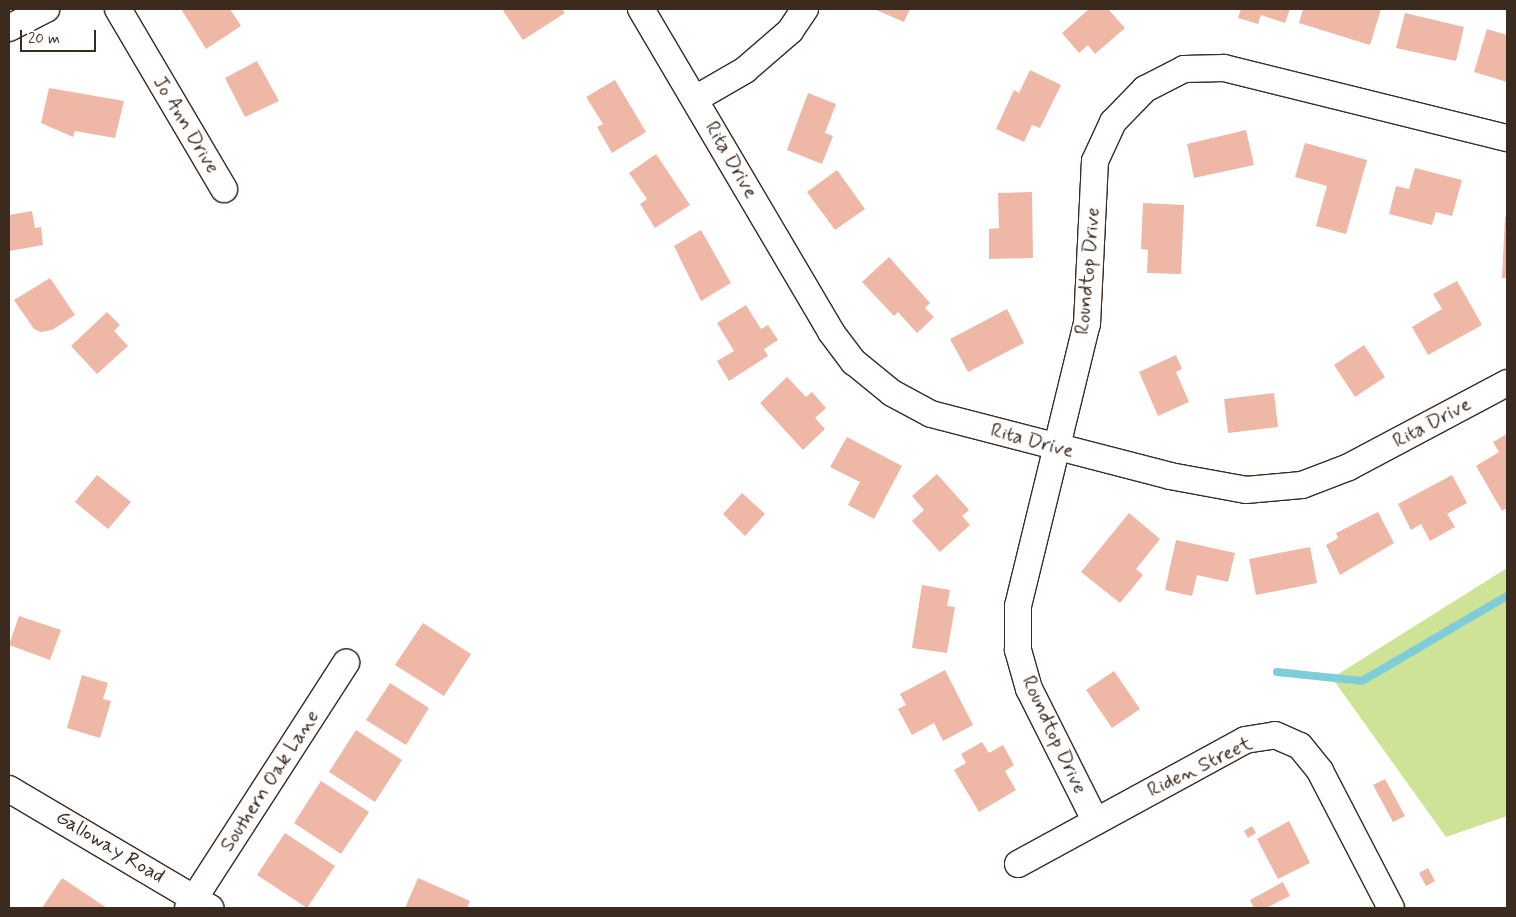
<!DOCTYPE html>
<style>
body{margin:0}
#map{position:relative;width:1516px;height:917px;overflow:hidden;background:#fff;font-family:Mynerve,sans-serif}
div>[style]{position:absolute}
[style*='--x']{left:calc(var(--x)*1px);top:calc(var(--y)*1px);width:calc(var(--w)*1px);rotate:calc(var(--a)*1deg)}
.green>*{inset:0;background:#cfe397}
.stream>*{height:8px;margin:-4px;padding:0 4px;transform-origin:4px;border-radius:4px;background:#7dced8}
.building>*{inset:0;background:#efb7a5}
.roads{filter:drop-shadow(1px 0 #3b2a1e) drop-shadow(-1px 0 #3b2a1e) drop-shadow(0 1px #3b2a1e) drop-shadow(0 -1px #3b2a1e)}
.minor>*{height:26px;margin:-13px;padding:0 13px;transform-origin:13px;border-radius:13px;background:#fff}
span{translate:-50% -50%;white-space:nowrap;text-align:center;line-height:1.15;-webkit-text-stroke:4.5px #fff;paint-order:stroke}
.street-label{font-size:20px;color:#3b2a1e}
.frame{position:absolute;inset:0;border:10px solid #3b2a1e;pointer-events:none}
.scale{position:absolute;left:20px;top:30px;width:76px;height:22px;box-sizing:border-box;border:2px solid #3b2a1e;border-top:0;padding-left:6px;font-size:15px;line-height:18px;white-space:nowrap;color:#3b2a1e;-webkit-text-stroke:4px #fff;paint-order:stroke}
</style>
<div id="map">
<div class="green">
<div style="clip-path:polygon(1507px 568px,1507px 816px,1446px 837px,1332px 678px)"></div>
</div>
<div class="stream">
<div style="--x:1277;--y:672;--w:85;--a:6"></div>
<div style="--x:1362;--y:681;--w:168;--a:-30.4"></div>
</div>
<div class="building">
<div style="clip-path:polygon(181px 9px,230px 9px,241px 26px,206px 49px)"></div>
<div style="clip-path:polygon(502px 9px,562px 9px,565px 13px,523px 40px)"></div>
<div style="clip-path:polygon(874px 9px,910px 9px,904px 22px)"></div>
<div style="clip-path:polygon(1089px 9px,1108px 9px,1125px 28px,1095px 54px,1088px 45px,1079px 53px,1062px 33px)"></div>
<div style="clip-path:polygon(1241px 9px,1290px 9px,1285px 23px,1261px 15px,1258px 24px,1238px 18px)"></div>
<div style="clip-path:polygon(1303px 9px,1381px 9px,1370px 45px,1299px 23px)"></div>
<div style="clip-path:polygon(1405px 13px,1464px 27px,1456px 61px,1396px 48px)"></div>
<div style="clip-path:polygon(1487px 29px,1507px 35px,1507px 82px,1474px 72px)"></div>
<div style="clip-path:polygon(257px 61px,279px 101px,245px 117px,225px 78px)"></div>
<div style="clip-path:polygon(1030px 70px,1061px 85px,1040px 128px,1032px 125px,1024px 142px,996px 129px,1014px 90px,1019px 93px)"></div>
<div style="clip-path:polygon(615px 80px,646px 132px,612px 153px,597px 127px,603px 124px,586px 97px)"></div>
<div style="clip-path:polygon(49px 88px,124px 101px,115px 138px,75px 131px,73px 137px,41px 123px)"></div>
<div style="clip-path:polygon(808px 93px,836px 104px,825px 133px,833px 136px,822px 164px,787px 150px)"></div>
<div style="clip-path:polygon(1246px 130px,1254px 165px,1194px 178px,1187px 144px)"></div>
<div style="clip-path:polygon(1305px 143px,1367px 160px,1346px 234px,1316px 226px,1327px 186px,1295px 177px)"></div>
<div style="clip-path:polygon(656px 154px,690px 205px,655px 228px,640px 204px,647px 199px,629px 173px)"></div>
<div style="clip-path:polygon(1415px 168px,1462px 180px,1452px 216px,1436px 212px,1432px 225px,1389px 214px,1396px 186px,1409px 189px)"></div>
<div style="clip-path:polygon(837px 170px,865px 209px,835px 230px,807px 192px)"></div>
<div style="clip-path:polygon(1032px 192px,1033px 258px,989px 259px,989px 229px,999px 228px,998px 193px)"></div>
<div style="clip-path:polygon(1143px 203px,1184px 205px,1181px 274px,1147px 273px,1148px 250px,1141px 249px)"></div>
<div style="clip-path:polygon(32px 211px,35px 228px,41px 227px,43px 245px,9px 251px,9px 215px)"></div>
<div style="clip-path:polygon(1505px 217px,1507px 217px,1507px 278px,1502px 278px)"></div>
<div style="clip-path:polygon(701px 230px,731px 283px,701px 301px,674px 246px)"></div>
<div style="clip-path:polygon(889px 257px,930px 303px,925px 308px,934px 317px,917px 333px,898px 312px,894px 316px,862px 282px)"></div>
<div style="clip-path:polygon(50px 278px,75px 315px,52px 330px,41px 332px,34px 329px,14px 300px)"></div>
<div style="clip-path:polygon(1457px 281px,1482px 325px,1428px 355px,1412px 327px,1442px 309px,1433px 294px)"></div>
<div style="clip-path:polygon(746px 305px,761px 329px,768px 325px,778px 340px,764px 349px,768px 356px,729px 381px,717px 361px,734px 351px,717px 323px)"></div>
<div style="clip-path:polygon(1007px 309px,1024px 343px,968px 372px,950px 339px)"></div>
<div style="clip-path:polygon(107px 312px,120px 325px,114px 331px,128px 346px,97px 374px,71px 346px)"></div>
<div style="clip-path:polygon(1364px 345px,1385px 377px,1355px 397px,1334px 365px)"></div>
<div style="clip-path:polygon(1176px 355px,1182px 369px,1176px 372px,1189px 402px,1158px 416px,1139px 372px)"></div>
<div style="clip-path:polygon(787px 377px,806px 397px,812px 392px,826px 408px,815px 418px,825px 429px,803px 450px,760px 403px)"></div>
<div style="clip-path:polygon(1274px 393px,1278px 427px,1228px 433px,1224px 399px)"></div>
<div style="clip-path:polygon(1507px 434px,1507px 508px,1502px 511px,1476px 466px,1499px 452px,1493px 442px)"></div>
<div style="clip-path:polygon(847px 437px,902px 466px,874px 519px,848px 505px,860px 482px,830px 467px)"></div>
<div style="clip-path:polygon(937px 474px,969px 510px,962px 516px,970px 525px,940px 552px,912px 521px,924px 510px,912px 496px)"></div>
<div style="clip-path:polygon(97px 475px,131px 502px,108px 529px,75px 502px)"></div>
<div style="clip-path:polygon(1452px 475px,1467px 503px,1447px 514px,1455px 527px,1430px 541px,1421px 524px,1411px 530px,1398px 504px)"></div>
<div style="clip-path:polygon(742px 493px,765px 514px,745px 536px,723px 514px)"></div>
<div style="clip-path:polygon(1378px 512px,1394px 543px,1340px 575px,1326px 545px,1338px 538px,1336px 533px)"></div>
<div style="clip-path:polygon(1129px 513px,1160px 539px,1136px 569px,1143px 575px,1120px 603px,1081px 572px)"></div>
<div style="clip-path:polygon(1176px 540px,1235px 553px,1228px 582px,1197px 575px,1192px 596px,1165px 590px)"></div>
<div style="clip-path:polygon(1310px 547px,1317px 583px,1256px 595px,1249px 559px)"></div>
<div style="clip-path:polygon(922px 585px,950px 590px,947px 606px,955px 607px,947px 653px,912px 648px)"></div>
<div style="clip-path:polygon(19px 616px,61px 630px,50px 660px,9px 645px)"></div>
<div style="clip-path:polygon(423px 623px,471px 654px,444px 696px,395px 665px)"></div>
<div style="clip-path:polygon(945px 670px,973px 725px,943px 741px,934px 723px,912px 735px,898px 709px,906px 705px,900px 694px)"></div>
<div style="clip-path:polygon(1114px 671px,1140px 709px,1112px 728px,1086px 690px)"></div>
<div style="clip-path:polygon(82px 675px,108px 683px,103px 699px,111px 701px,100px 738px,67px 728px)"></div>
<div style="clip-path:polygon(390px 683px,429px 708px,406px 745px,366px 720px)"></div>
<div style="clip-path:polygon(356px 730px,402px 760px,375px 802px,329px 772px)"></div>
<div style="clip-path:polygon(982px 742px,989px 753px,1003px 745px,1014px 765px,1005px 771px,1016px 790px,979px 812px,954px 770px,966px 763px,961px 754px)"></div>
<div style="clip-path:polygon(1385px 779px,1405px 816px,1393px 822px,1373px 785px)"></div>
<div style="clip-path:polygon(321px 781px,369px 812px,341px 854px,294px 823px)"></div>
<div style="clip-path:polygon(1289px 821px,1310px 863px,1278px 879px,1257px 839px)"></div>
<div style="clip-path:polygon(1252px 826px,1256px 833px,1248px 838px,1244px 831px)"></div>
<div style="clip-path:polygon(285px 833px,335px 866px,307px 908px,257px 875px)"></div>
<div style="clip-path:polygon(1428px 868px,1435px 881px,1426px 886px,1419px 873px)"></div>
<div style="clip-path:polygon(62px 878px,107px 908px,42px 908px)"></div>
<div style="clip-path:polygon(418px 878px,470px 901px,467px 908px,405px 908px)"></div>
<div style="clip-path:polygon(1283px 882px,1290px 896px,1266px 908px,1254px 908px,1250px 900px)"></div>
</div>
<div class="roads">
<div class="minor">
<div style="--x:118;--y:9;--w:209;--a:59.5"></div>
<div style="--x:641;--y:9;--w:375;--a:59.5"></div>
<div style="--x:831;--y:332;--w:38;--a:53"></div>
<div style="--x:854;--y:362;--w:49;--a:39.2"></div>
<div style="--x:892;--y:393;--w:44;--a:28.3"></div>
<div style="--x:931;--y:414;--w:247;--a:14.5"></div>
<div style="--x:1170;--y:476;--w:77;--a:10.4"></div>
<div style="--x:1246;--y:490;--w:56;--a:-5.1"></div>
<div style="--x:1302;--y:485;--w:50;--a:-21"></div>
<div style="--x:1349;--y:467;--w:179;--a:-28"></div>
<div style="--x:9;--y:28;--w:42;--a:-27.2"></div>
<div style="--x:695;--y:99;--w:58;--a:-30.1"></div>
<div style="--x:745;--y:70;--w:60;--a:-40.9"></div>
<div style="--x:790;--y:31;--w:27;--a:-56"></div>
<div style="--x:9;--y:789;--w:234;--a:30.6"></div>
<div style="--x:1095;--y:820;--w:147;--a:-116.7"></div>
<div style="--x:1029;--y:689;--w:41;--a:-105.8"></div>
<div style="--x:1018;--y:650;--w:44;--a:-90"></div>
<div style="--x:1018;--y:606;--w:290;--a:-76.3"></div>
<div style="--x:1087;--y:324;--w:163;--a:-87.2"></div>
<div style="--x:1095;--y:161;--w:43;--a:-65.2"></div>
<div style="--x:1113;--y:122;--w:46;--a:-45.9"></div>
<div style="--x:1145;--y:89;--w:44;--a:-27.1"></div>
<div style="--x:1184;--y:69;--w:40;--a:-1.4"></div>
<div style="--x:1224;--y:68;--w:292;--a:13.9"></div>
<div style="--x:1018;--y:864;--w:259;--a:-28.6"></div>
<div style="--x:1245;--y:740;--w:30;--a:-9"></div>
<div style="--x:1275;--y:735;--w:27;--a:24"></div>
<div style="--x:1300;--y:746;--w:32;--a:51"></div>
<div style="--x:1320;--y:771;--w:154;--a:62.6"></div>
<div style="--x:188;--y:908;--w:292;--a:-57.2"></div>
</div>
</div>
<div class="street-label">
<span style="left:186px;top:125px;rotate:59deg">Jo Ann Drive</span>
<span style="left:731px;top:160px;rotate:60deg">Rita Drive</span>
<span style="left:1088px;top:271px;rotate:-85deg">Roundtop Drive</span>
<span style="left:1432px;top:423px;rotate:-28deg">Rita Drive</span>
<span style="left:1032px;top:441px;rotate:15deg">Rita Drive</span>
<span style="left:1054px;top:735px;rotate:65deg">Roundtop Drive</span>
<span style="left:1200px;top:767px;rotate:-26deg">Riden Street</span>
<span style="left:270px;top:781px;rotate:-57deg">Southern Oak Lane</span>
<span style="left:110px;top:847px;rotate:31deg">Galloway Road</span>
</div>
<div class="frame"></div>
<div class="scale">20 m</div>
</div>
